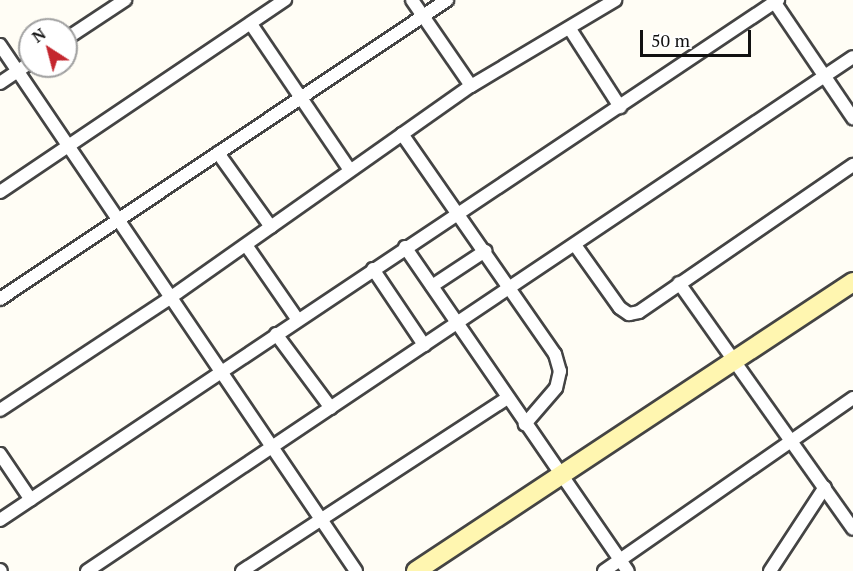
<!DOCTYPE html>
<style>
body{margin:0}
#map{position:relative;width:853px;height:571px;overflow:hidden;background:#fffdf5;font-family:"PT Serif",serif}
div>[style]{position:absolute}
[style*='--x']{left:calc(var(--x)*1px);top:calc(var(--y)*1px);width:calc(var(--w)*1px);rotate:calc(var(--a)*1deg)}
.roads{filter:drop-shadow(2px 0 #444) drop-shadow(-2px 0 #444) drop-shadow(0 2px #444) drop-shadow(0 -2px #444)}
.street>*{height:12px;margin:-6px;padding:0 6px;transform-origin:6px;border-radius:6px;background:#fff}
.secondary>*{height:18px;margin:-9px;padding:0 9px;transform-origin:9px;border-radius:9px;background:#fff6b0}
span{translate:-50% -50%;white-space:nowrap;text-align:center;line-height:1.15;-webkit-text-stroke:6px #fff;paint-order:stroke}
.north{position:absolute;left:18px;top:18px;width:60px;height:60px;box-sizing:border-box;background:#fff;border:2px solid #a0a0a0;border-radius:50%;rotate:324deg;font-size:16px;font-weight:700;line-height:24px;text-align:center;color:#111}
.north::after{content:'';display:block;margin:auto;width:21px;height:27px;background:#c4262e;clip-path:polygon(50% 0,100% 100%,50% 72%,0 100%)}
.scale{position:absolute;left:640px;top:30px;width:111px;height:27px;box-sizing:border-box;border:3px solid #111;border-top:0;padding-left:8px;font-size:18px;line-height:21px;white-space:nowrap;color:#111;-webkit-text-stroke:4px #fff;paint-order:stroke}
</style>
<div id="map">
<div class="roads">
<div class="street">
<div style="--x:412;--y:0;--w:104;--a:55.5"></div>
<div style="--x:773;--y:0;--w:143;--a:55.9"></div>
<div style="--x:251;--y:24;--w:175;--a:55.9"></div>
<div style="--x:570;--y:29;--w:93;--a:57.3"></div>
<div style="--x:66;--y:39;--w:71;--a:-33.5"></div>
<div style="--x:0;--y:45;--w:635;--a:55.91"></div>
<div style="--x:0;--y:83;--w:36;--a:-34"></div>
<div style="--x:402;--y:134;--w:268;--a:55.2"></div>
<div style="--x:555;--y:354;--w:18;--a:74"></div>
<div style="--x:560;--y:371;--w:17;--a:103"></div>
<div style="--x:556;--y:388;--w:48;--a:130.7"></div>
<div style="--x:218;--y:153;--w:91;--a:54.4"></div>
<div style="--x:0;--y:192;--w:344;--a:-34"></div>
<div style="--x:246;--y:245;--w:91;--a:55.3"></div>
<div style="--x:575;--y:245;--w:77;--a:54.5"></div>
<div style="--x:620;--y:308;--w:11;--a:34"></div>
<div style="--x:629;--y:314;--w:10;--a:-11"></div>
<div style="--x:639;--y:312;--w:260;--a:-34.5"></div>
<div style="--x:405;--y:247;--w:393;--a:55.5"></div>
<div style="--x:373;--y:269;--w:92;--a:56.1"></div>
<div style="--x:679;--y:283;--w:301;--a:54.7"></div>
<div style="--x:432;--y:286;--w:64;--a:-33.4"></div>
<div style="--x:0;--y:299;--w:538;--a:-33.78"></div>
<div style="--x:276;--y:334;--w:92;--a:53.4"></div>
<div style="--x:0;--y:410;--w:204;--a:-33.4"></div>
<div style="--x:170;--y:298;--w:368;--a:-35.2"></div>
<div style="--x:471;--y:86;--w:168;--a:-30.8"></div>
<div style="--x:0;--y:454;--w:55;--a:56"></div>
<div style="--x:0;--y:520;--w:936;--a:-33.76"></div>
<div style="--x:0;--y:570;--w:1;--a:45"></div>
<div style="--x:87;--y:571;--w:922;--a:-33.86"></div>
<div style="--x:242;--y:571;--w:316;--a:-33.1"></div>
<div style="--x:604;--y:571;--w:303;--a:-34.8"></div>
<div style="--x:770;--y:571;--w:100;--a:-56.8"></div>
</div>
<div class="secondary">
<div style="--x:416;--y:571;--w:524;--a:-33.48"></div>
</div>
</div>
<div class="north">N</div>
<div class="scale">50 m</div>
</div>
